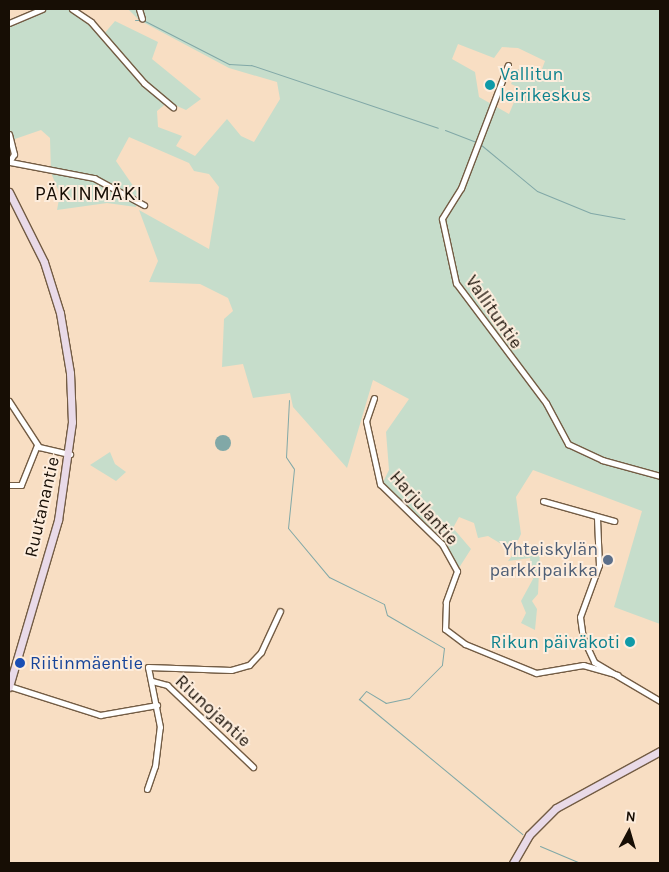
<!DOCTYPE html>
<meta charset="utf-8">
<style>
body{margin:0}
#map{position:relative;width:669px;height:872px;overflow:hidden;background:#f8dec3;font-family:Karla,sans-serif}
div>[style]{position:absolute}
[style*='--x']{left:calc(var(--x)*1px);top:calc(var(--y)*1px);width:calc(var(--w)*1px);rotate:calc(var(--a)*1deg)}
.green>*{inset:0;background:#c6ddcb}
.water>*{inset:0;background:#81a8a7}
.round{border-radius:50%}
.stream>*{height:1px;margin:-0.5px;padding:0 0.5px;transform-origin:0.5px;border-radius:0.5px;background:#81a8a7}
.roads{filter:drop-shadow(1px 0 #735c44) drop-shadow(-1px 0 #735c44) drop-shadow(0 1px #735c44) drop-shadow(0 -1px #735c44)}
.street>*{height:5px;margin:-2.5px;padding:0 2.5px;transform-origin:2.5px;border-radius:2.5px;background:#fff}
.secondary>*{height:7px;margin:-3.5px;padding:0 3.5px;transform-origin:3.5px;border-radius:3.5px;background:#e9dae8}
.dots>*{width:14px;height:14px;translate:-50% -50%;box-sizing:border-box;border:2px solid #fdeddd;border-radius:50%}
span{translate:-50% -50%;white-space:nowrap;text-align:center;line-height:1.15;-webkit-text-stroke:4px #fdeddd;paint-order:stroke}
.culture-label{font-size:18px;color:#0d838f}
.left{translate:0 -50%;text-align:left}
.right{translate:-100% -50%;text-align:right}
.street-label{font-size:18px;color:#170e05}
.service-label{font-size:18px;color:#4e5e75}
.transit-label{font-size:18px;color:#164399}
.quarter-label{font-size:20px;color:#170e05;letter-spacing:1px}
.frame{position:absolute;inset:0;border:10px solid #170e05;pointer-events:none}
.north{position:absolute;left:604px;top:807px;width:50px;height:50px;-webkit-text-stroke:4px #fdeddd;paint-order:stroke;rotate:6deg;font-size:14px;font-weight:700;line-height:20px;text-align:center;color:#170e05}
.north::after{content:'';display:block;margin:auto;width:18px;height:22px;background:#170e05;clip-path:polygon(50% 0,100% 100%,50% 72%,0 100%)}
</style>
<div id="map">
<div class="green">
<div style="clip-path:polygon(evenodd,42px 9px,72px 9px,103px 35px,115px 21px,158px 42px,152px 59px,201px 99px,186px 110px,168px 102px,157px 111px,158px 127px,182px 136px,176px 146px,195px 156px,227px 119px,241px 136px,254px 142px,280px 99px,277px 82px,229px 68px,139px 20px,128px 9px,660px 9px,660px 624px,614px 607px,642px 511px,533px 470px,516px 497px,521px 534px,513px 551px,488px 536px,478px 538px,474px 523px,459px 517px,453px 528px,471px 549px,457px 571px,445px 548px,381px 486px,389px 470px,386px 432px,409px 399px,373px 380px,347px 468px,293px 407px,290px 393px,253px 398px,243px 364px,222px 367px,224px 319px,233px 311px,228px 298px,200px 284px,149px 282px,158px 261px,139px 210px,209px 249px,219px 187px,209px 174px,194px 171px,189px 163px,129px 137px,116px 161px,138px 193px,136px 207px,107px 203px,57px 210px,60px 194px,51px 173px,50px 138px,41px 130px,12px 140px,14px 154px,9px 162px,9px 23px,42px 9px,458px 44px,494px 58px,502px 47px,518px 48px,545px 61px,539px 77px,518px 69px,511px 84px,520px 88px,509px 114px,479px 97px,475px 72px,452px 59px,458px 44px)"></div>
<div style="clip-path:polygon(110px 452px,115px 464px,126px 472px,116px 481px,90px 465px)"></div>
<div style="clip-path:polygon(521px 544px,540px 549px,538px 594px,532px 601px,537px 609px,535px 630px,521px 623px,526px 613px,521px 601px,533px 579px,530px 558px,508px 561px)"></div>
</div>
<div class="water">
<div class="round" style="left:215px;top:435px;width:16px;height:16px"></div>
</div>
<div class="stream">
<div style="--x:135;--y:20;--w:4;--a:0"></div>
<div style="--x:143;--y:20;--w:97;--a:27.1"></div>
<div style="--x:229;--y:64;--w:22;--a:3"></div>
<div style="--x:251;--y:65;--w:197;--a:18.6"></div>
<div style="--x:445;--y:130;--w:34;--a:21"></div>
<div style="--x:480;--y:144;--w:74;--a:39.5"></div>
<div style="--x:537;--y:191;--w:58;--a:22.2"></div>
<div style="--x:591;--y:213;--w:34;--a:10"></div>
<div style="--x:289;--y:400;--w:57;--a:93"></div>
<div style="--x:286;--y:457;--w:14;--a:56"></div>
<div style="--x:294;--y:469;--w:59;--a:95.8"></div>
<div style="--x:288;--y:528;--w:64;--a:50.1"></div>
<div style="--x:329;--y:577;--w:61;--a:26.1"></div>
<div style="--x:384;--y:604;--w:11;--a:75"></div>
<div style="--x:387;--y:615;--w:66;--a:30.1"></div>
<div style="--x:444;--y:648;--w:17;--a:97"></div>
<div style="--x:442;--y:665;--w:47;--a:135"></div>
<div style="--x:409;--y:698;--w:24;--a:168"></div>
<div style="--x:386;--y:703;--w:23;--a:-149"></div>
<div style="--x:366;--y:691;--w:11;--a:131"></div>
<div style="--x:359;--y:699;--w:212;--a:39.6"></div>
<div style="--x:540;--y:846;--w:43;--a:23"></div>
</div>
<div class="roads">
<div class="street">
<div style="--x:72;--y:9;--w:23;--a:34"></div>
<div style="--x:91;--y:22;--w:81;--a:49"></div>
<div style="--x:144;--y:83;--w:38;--a:40"></div>
<div style="--x:139;--y:9;--w:10;--a:73"></div>
<div style="--x:9;--y:23;--w:36;--a:-23"></div>
<div style="--x:508;--y:65;--w:132;--a:110.9"></div>
<div style="--x:461;--y:188;--w:36;--a:122"></div>
<div style="--x:442;--y:219;--w:66;--a:77.7"></div>
<div style="--x:456;--y:283;--w:150;--a:53.1"></div>
<div style="--x:546;--y:403;--w:47;--a:61.8"></div>
<div style="--x:568;--y:444;--w:38;--a:25"></div>
<div style="--x:602;--y:460;--w:60;--a:15.4"></div>
<div style="--x:9;--y:134;--w:21;--a:76"></div>
<div style="--x:14;--y:154;--w:9;--a:122"></div>
<div style="--x:10;--y:162;--w:86;--a:10.8"></div>
<div style="--x:94;--y:178;--w:57;--a:28.4"></div>
<div style="--x:374;--y:398;--w:24;--a:109"></div>
<div style="--x:366;--y:421;--w:65;--a:77.5"></div>
<div style="--x:380;--y:484;--w:86;--a:44.1"></div>
<div style="--x:442;--y:544;--w:31;--a:61"></div>
<div style="--x:457;--y:571;--w:33;--a:110"></div>
<div style="--x:446;--y:602;--w:27;--a:92"></div>
<div style="--x:445;--y:629;--w:25;--a:37"></div>
<div style="--x:465;--y:644;--w:77;--a:22.2"></div>
<div style="--x:536;--y:673;--w:48;--a:-9.7"></div>
<div style="--x:583;--y:665;--w:36;--a:16"></div>
<div style="--x:9;--y:401;--w:55;--a:56.9"></div>
<div style="--x:39;--y:447;--w:32;--a:13"></div>
<div style="--x:9;--y:485;--w:12;--a:0"></div>
<div style="--x:21;--y:485;--w:43;--a:-68.2"></div>
<div style="--x:543;--y:501;--w:74;--a:15.7"></div>
<div style="--x:597;--y:518;--w:47;--a:87.6"></div>
<div style="--x:599;--y:565;--w:55;--a:110.1"></div>
<div style="--x:580;--y:617;--w:21;--a:82"></div>
<div style="--x:583;--y:638;--w:26;--a:65"></div>
<div style="--x:594;--y:662;--w:77;--a:30.6"></div>
<div style="--x:152;--y:681;--w:16;--a:15"></div>
<div style="--x:167;--y:685;--w:119;--a:43.6"></div>
<div style="--x:9;--y:686;--w:96;--a:17.7"></div>
<div style="--x:100;--y:715;--w:58;--a:-10"></div>
<div style="--x:147;--y:789;--w:24;--a:-71"></div>
<div style="--x:155;--y:766;--w:39;--a:-83"></div>
<div style="--x:160;--y:727;--w:61;--a:-101.3"></div>
<div style="--x:148;--y:667;--w:83;--a:2.1"></div>
<div style="--x:231;--y:670;--w:19;--a:-16"></div>
<div style="--x:249;--y:665;--w:18;--a:-47"></div>
<div style="--x:261;--y:652;--w:45;--a:-65.1"></div>
</div>
<div class="secondary">
<div style="--x:9;--y:192;--w:78;--a:63.4"></div>
<div style="--x:44;--y:262;--w:53;--a:72.6"></div>
<div style="--x:60;--y:313;--w:61;--a:80.5"></div>
<div style="--x:70;--y:373;--w:49;--a:87.7"></div>
<div style="--x:72;--y:422;--w:99;--a:98.1"></div>
<div style="--x:58;--y:520;--w:174;--a:106.4"></div>
<div style="--x:513;--y:863;--w:32;--a:-60"></div>
<div style="--x:529;--y:835;--w:38;--a:-45"></div>
<div style="--x:556;--y:808;--w:119;--a:-28.7"></div>
</div>
</div>
<div class="dots">
<div style="left:490px;top:85px;background:#0f9aa8"></div>
<div style="left:608px;top:560px;background:#5c6f8a"></div>
<div style="left:630px;top:642px;background:#0f9aa8"></div>
<div style="left:20px;top:663px;background:#1a4fb4"></div>
</div>
<div class="culture-label">
<span class="left" style="left:500px;top:85px">Vallitun<br>leirikeskus</span>
<span class="right" style="left:620px;top:642px">Rikun päiväkoti</span>
</div>
<div class="street-label">
<span style="left:494px;top:312px;rotate:55deg">Vallituntie</span>
<span style="left:42px;top:507px;rotate:-77deg">Ruutanantie</span>
<span style="left:424px;top:508px;rotate:48deg">Harjulantie</span>
<span style="left:213px;top:711px;rotate:43deg">Riunojantie</span>
</div>
<div class="service-label">
<span class="right" style="left:598px;top:560px">Yhteiskylän<br>parkkipaikka</span>
</div>
<div class="transit-label">
<span class="left" style="left:30px;top:663px">Riitinmäentie</span>
</div>
<div class="quarter-label">
<span style="left:89px;top:193px">PÄKINMÄKI</span>
</div>
<div class="frame"></div>
<div class="north">N</div>
</div>
